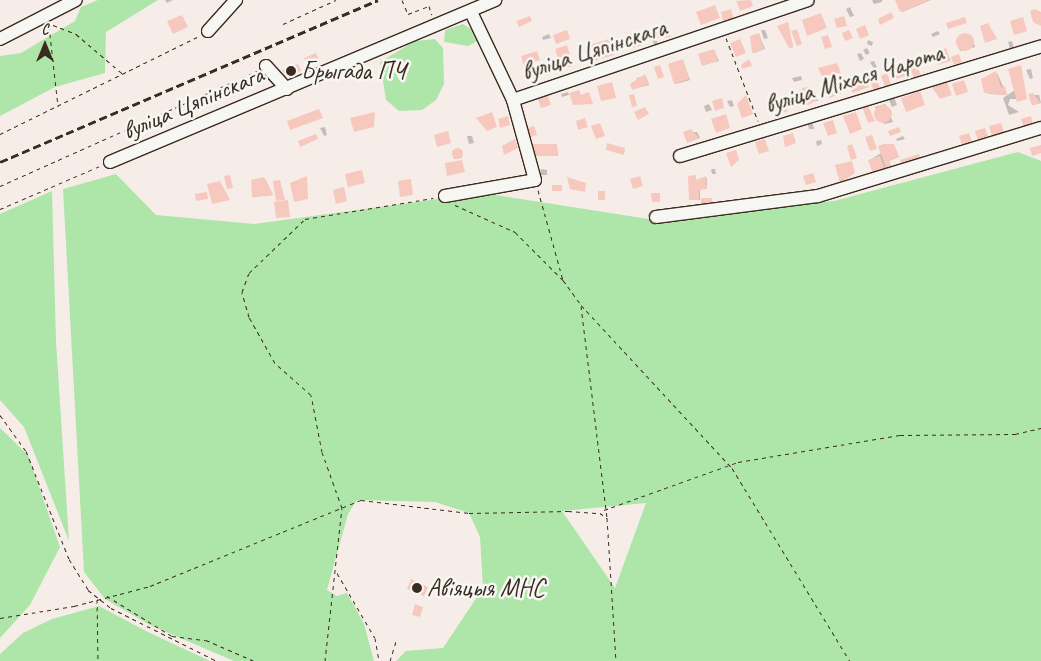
<!DOCTYPE html>
<meta charset="utf-8">
<style>
body{margin:0}
#map{position:relative;width:1041px;height:661px;overflow:hidden;background:#f6ede8;font-family:Caveat,sans-serif}
div>[style]{position:absolute}
[style*='--x']{left:calc(var(--x)*1px);top:calc(var(--y)*1px);width:calc(var(--w)*1px);rotate:calc(var(--a)*1deg)}
.green>*{inset:0;background:#aee6aa}
.shadow>*{inset:0;background:#0003}
.building>*{inset:0;background:#f7c8be}
.round{border-radius:50%}
.path>*{height:1px;margin-top:-0.5px;transform-origin:0;background:repeating-linear-gradient(90deg,#3b2a1e 0 4px,transparent 0 8px)}
.roads{filter:drop-shadow(1px 0 #3b2a1e) drop-shadow(-1px 0 #3b2a1e) drop-shadow(0 1px #3b2a1e) drop-shadow(0 -1px #3b2a1e)}
.minor>*{height:12px;margin:-6px;padding:0 6px;transform-origin:6px;border-radius:6px;background:#f6f6f2}
.rail>*{height:2.5px;margin-top:-1.25px;transform-origin:0;background:repeating-linear-gradient(90deg,#3b2a1e 0 8px,transparent 0 12px)}
.dots>*{width:14px;height:14px;translate:-50% -50%;box-sizing:border-box;border:2px solid #f6f6f2;border-radius:50%}
span{translate:-50% -50%;white-space:nowrap;text-align:center;line-height:1.15;-webkit-text-stroke:5px #f6f6f2;paint-order:stroke}
.street-label{font-size:25px;color:#3b2a1e}
.poi-label{font-size:25px;color:#3b2a1e}
.left{translate:0 -50%;text-align:left}
.north{position:absolute;left:20px;top:20px;width:50px;height:50px;-webkit-text-stroke:4px #f6f6f2;paint-order:stroke;rotate:0deg;font-size:14px;font-weight:700;line-height:20px;text-align:center;color:#3b2a1e}
.north::after{content:'';display:block;margin:auto;width:18px;height:22px;background:#3b2a1e;clip-path:polygon(50% 0,100% 100%,50% 72%,0 100%)}
</style>
<div id="map">
<div class="green">
<div style="clip-path:polygon(98px 0,158px 0,106px 32px,105px 73px,55px 87px,0 116px,0 56px,21px 53px,75px 21px,81px 7px)"></div>
<div style="clip-path:polygon(463px 24px,476px 32px,478px 41px,468px 46px,444px 42px,445px 30px)"></div>
<div style="clip-path:polygon(435px 39px,443px 48px,444px 84px,436px 100px,422px 110px,399px 111px,386px 100px,380px 62px,415px 41px)"></div>
<div style="clip-path:polygon(evenodd,1018px 152px,1041px 161px,1041px 661px,396px 661px,406px 651px,443px 648px,483px 588px,480px 537px,469px 513px,435px 502px,357px 500px,348px 514px,327px 590px,337px 596px,347px 593px,364px 624px,374px 661px,234px 661px,150px 625px,105px 599px,84px 572px,63px 189px,116px 174px,156px 215px,254px 224px,482px 193px,655px 220px,834px 201px,1018px 152px,646px 503px,615px 588px,562px 511px,646px 503px)"></div>
<div style="clip-path:polygon(52px 191px,56px 341px,69px 541px,24px 427px,0 400px,0 214px)"></div>
<div style="clip-path:polygon(0 428px,28px 455px,60px 547px,30px 605px,0 638px)"></div>
<div style="clip-path:polygon(99px 606px,148px 632px,210px 661px,0 661px,0 654px,23px 633px,52px 619px)"></div>
</div>
<div class="shadow">
<div style="clip-path:polygon(165px 0,173px 0,167px 3px)"></div>
<div style="clip-path:polygon(872px 0,882px 0,882px 2px,874px 4px)"></div>
<div style="clip-path:polygon(896px 0,931px 0,902px 12px)"></div>
<div style="clip-path:polygon(850px 7px,854px 16px,850px 17px,846px 9px)"></div>
<div style="clip-path:polygon(788px 23px,793px 47px,791px 48px,779px 26px)"></div>
<div style="clip-path:polygon(761px 30px,765px 30px,768px 38px,764px 39px)"></div>
<div style="clip-path:polygon(938px 31px,940px 34px,933px 37px,931px 34px)"></div>
<div style="clip-path:polygon(549px 34px,551px 38px,543px 40px,542px 37px)"></div>
<div style="clip-path:polygon(759px 34px,765px 49px,754px 53px,753px 52px)"></div>
<div style="clip-path:polygon(971px 35px,975px 47px,960px 51px,956px 40px)"></div>
<div style="clip-path:polygon(652px 39px,656px 39px,658px 44px,654px 45px)"></div>
<div style="clip-path:polygon(868px 40px,873px 42px,872px 46px,867px 44px)"></div>
<div style="clip-path:polygon(1012px 41px,1014px 48px,1010px 49px,1008px 42px)"></div>
<div style="clip-path:polygon(867px 48px,870px 53px,866px 55px,863px 50px)"></div>
<div style="clip-path:polygon(714px 50px,719px 61px,703px 65px)"></div>
<div style="clip-path:polygon(861px 53px,864px 59px,860px 61px,857px 54px)"></div>
<div style="clip-path:polygon(683px 61px,690px 80px,676px 84px,675px 83px)"></div>
<div style="clip-path:polygon(874px 61px,877px 67px,874px 69px,870px 62px)"></div>
<div style="clip-path:polygon(542px 66px,546px 66px,547px 72px,543px 72px)"></div>
<div style="clip-path:polygon(1031px 69px,1033px 78px,1030px 79px,1026px 70px)"></div>
<div style="clip-path:polygon(997px 73px,1007px 95px,989px 94px,982px 80px)"></div>
<div style="clip-path:polygon(646px 76px,649px 85px,633px 89px,637px 78px)"></div>
<div style="clip-path:polygon(801px 76px,802px 80px,794px 82px,792px 78px)"></div>
<div style="clip-path:polygon(812px 88px,818px 101px,803px 102px,798px 91px)"></div>
<div style="clip-path:polygon(1015px 90px,1027px 99px,1010px 99px,1008px 105px,1019px 112px,1009px 115px,1003px 98px)"></div>
<div style="clip-path:polygon(568px 92px,569px 95px,562px 97px,561px 94px)"></div>
<div style="clip-path:polygon(1030px 95px,1039px 95px,1041px 103px,1033px 105px)"></div>
<div style="clip-path:polygon(894px 97px,897px 105px,892px 107px,888px 98px)"></div>
<div style="clip-path:polygon(732px 100px,734px 106px,730px 107px,727px 101px)"></div>
<div style="clip-path:polygon(709px 104px,712px 110px,706px 112px,704px 106px)"></div>
<div style="clip-path:polygon(885px 104px,893px 122px,884px 124px,875px 107px)"></div>
<div style="clip-path:polygon(808px 124px,813px 124px,814px 129px,809px 129px)"></div>
<div style="clip-path:polygon(325px 127px,327px 135px,324px 136px,320px 128px)"></div>
<div style="clip-path:polygon(697px 132px,700px 138px,688px 142px,685px 133px)"></div>
<div style="clip-path:polygon(467px 136px,472px 136px,474px 143px,469px 144px)"></div>
<div style="clip-path:polygon(903px 136px,905px 139px,897px 141px,896px 139px)"></div>
<div style="clip-path:polygon(821px 140px,822px 144px,817px 146px,816px 141px)"></div>
<div style="clip-path:polygon(557px 145px,558px 156px,535px 156px)"></div>
<div style="clip-path:polygon(894px 145px,899px 157px,889px 161px,892px 169px,885px 170px,870px 160px)"></div>
<div style="clip-path:polygon(462px 150px,462px 158px,454px 159px,452px 151px)"></div>
<div style="clip-path:polygon(541px 169px,547px 170px,547px 175px,540px 175px)"></div>
<div style="clip-path:polygon(711px 169px,715px 169px,716px 174px,712px 174px)"></div>
<div style="clip-path:polygon(695px 176px,697px 181px,707px 178px,707px 189px,700px 189px,700px 200px,691px 200px)"></div>
<div style="clip-path:polygon(265px 179px,273px 195px,253px 197px,264px 178px)"></div>
</div>
<div class="building">
<div style="clip-path:polygon(751px 0,753px 6px,740px 11px,736px 1px)"></div>
<div style="clip-path:polygon(895px 0,930px 0,900px 12px)"></div>
<div style="clip-path:polygon(715px 5px,720px 18px,701px 25px,696px 12px)"></div>
<div style="clip-path:polygon(731px 9px,733px 18px,723px 21px,721px 12px)"></div>
<div style="clip-path:polygon(1035px 9px,1041px 12px,1041px 26px,1033px 22px,1030px 11px)"></div>
<div style="clip-path:polygon(891px 12px,894px 18px,880px 25px,878px 19px)"></div>
<div style="clip-path:polygon(821px 13px,827px 28px,807px 36px,802px 20px)"></div>
<div style="clip-path:polygon(182px 15px,188px 27px,173px 34px,167px 21px)"></div>
<div style="clip-path:polygon(530px 16px,532px 21px,519px 27px,516px 21px)"></div>
<div style="clip-path:polygon(844px 16px,847px 26px,837px 28px,834px 19px)"></div>
<div style="clip-path:polygon(965px 17px,967px 23px,948px 29px,946px 23px)"></div>
<div style="clip-path:polygon(1023px 17px,1027px 31px,1014px 35px,1010px 21px)"></div>
<div style="clip-path:polygon(788px 22px,793px 47px,789px 48px,777px 26px)"></div>
<div style="clip-path:polygon(988px 23px,997px 39px,985px 43px,980px 26px)"></div>
<div style="clip-path:polygon(667px 25px,671px 37px,657px 38px,654px 29px)"></div>
<div style="clip-path:polygon(865px 25px,869px 35px,860px 39px,856px 29px)"></div>
<div style="clip-path:polygon(797px 29px,802px 44px,797px 46px,791px 31px)"></div>
<div style="clip-path:polygon(567px 30px,570px 39px,556px 44px,553px 35px)"></div>
<div style="clip-path:polygon(849px 30px,853px 38px,845px 41px,842px 33px)"></div>
<div style="clip-path:polygon(639px 31px,643px 45px,633px 48px,626px 35px)"></div>
<div class="round" style="left:956px;top:33px;width:18px;height:18px"></div>
<div style="clip-path:polygon(759px 33px,764px 49px,752px 53px,750px 36px)"></div>
<div style="clip-path:polygon(828px 35px,832px 47px,825px 49px,821px 37px)"></div>
<div style="clip-path:polygon(609px 39px,614px 55px,594px 61px,589px 45px)"></div>
<div style="clip-path:polygon(740px 39px,746px 53px,736px 57px,730px 43px)"></div>
<div style="clip-path:polygon(567px 45px,573px 66px,554px 71px,551px 60px,558px 58px,555px 49px)"></div>
<div style="clip-path:polygon(946px 48px,951px 61px,938px 65px,934px 53px)"></div>
<div style="clip-path:polygon(714px 49px,718px 61px,702px 66px,698px 54px)"></div>
<div style="clip-path:polygon(537px 51px,540px 60px,524px 66px,521px 56px)"></div>
<div style="clip-path:polygon(316px 53px,319px 60px,308px 65px,304px 58px)"></div>
<div style="clip-path:polygon(959px 54px,962px 62px,954px 65px,951px 57px)"></div>
<div style="clip-path:polygon(683px 59px,689px 79px,674px 84px,668px 64px)"></div>
<div style="clip-path:polygon(749px 59px,752px 66px,742px 69px,741px 65px)"></div>
<div style="clip-path:polygon(905px 62px,909px 75px,896px 79px,892px 67px)"></div>
<div style="clip-path:polygon(837px 63px,841px 73px,822px 76px,818px 68px)"></div>
<div style="clip-path:polygon(298px 64px,301px 71px,285px 77px,282px 70px)"></div>
<div style="clip-path:polygon(916px 64px,921px 75px,914px 78px,909px 66px)"></div>
<div style="clip-path:polygon(660px 65px,664px 77px,658px 79px,654px 67px)"></div>
<div style="clip-path:polygon(1021px 65px,1027px 99px,1017px 102px,1008px 69px)"></div>
<div style="clip-path:polygon(996px 71px,1001px 87px,1005px 86px,1007px 95px,984px 93px,981px 79px)"></div>
<div style="clip-path:polygon(887px 73px,891px 84px,885px 87px,881px 76px)"></div>
<div style="clip-path:polygon(645px 74px,649px 84px,632px 90px,630px 84px)"></div>
<div style="clip-path:polygon(876px 77px,880px 88px,874px 91px,869px 79px)"></div>
<div style="clip-path:polygon(866px 78px,869px 87px,853px 93px,849px 84px)"></div>
<div style="clip-path:polygon(964px 80px,968px 92px,956px 96px,952px 84px)"></div>
<div style="clip-path:polygon(836px 81px,841px 94px,829px 98px,823px 83px)"></div>
<div style="clip-path:polygon(612px 82px,616px 98px,601px 101px,597px 86px)"></div>
<div style="clip-path:polygon(947px 82px,952px 95px,940px 99px,932px 87px)"></div>
<div class="round" style="left:798px;top:87px;width:18px;height:18px"></div>
<div style="clip-path:polygon(579px 90px,581px 95px,589px 92px,593px 104px,573px 105px,569px 93px)"></div>
<div style="clip-path:polygon(920px 91px,925px 105px,906px 112px,901px 98px)"></div>
<div style="clip-path:polygon(1033px 93px,1041px 103px,1032px 105px,1028px 94px)"></div>
<div style="clip-path:polygon(634px 94px,637px 106px,632px 107px,629px 95px)"></div>
<div style="clip-path:polygon(746px 95px,753px 114px,742px 118px,737px 104px)"></div>
<div style="clip-path:polygon(548px 96px,551px 105px,541px 108px,538px 99px)"></div>
<div style="clip-path:polygon(783px 97px,788px 111px,778px 114px,773px 101px)"></div>
<div style="clip-path:polygon(722px 98px,724px 108px,715px 111px,712px 101px)"></div>
<div style="clip-path:polygon(867px 104px,875px 121px,868px 123px,862px 106px)"></div>
<div class="round" style="left:874px;top:105px;width:18px;height:18px"></div>
<div style="clip-path:polygon(645px 107px,649px 114px,638px 120px,634px 112px)"></div>
<div style="clip-path:polygon(319px 109px,323px 118px,290px 130px,287px 121px)"></div>
<div style="clip-path:polygon(375px 112px,374px 127px,354px 132px,350px 118px)"></div>
<div style="clip-path:polygon(492px 112px,497px 127px,487px 131px,476px 118px)"></div>
<div style="clip-path:polygon(856px 112px,862px 129px,850px 134px,843px 116px)"></div>
<div style="clip-path:polygon(726px 114px,730px 128px,716px 133px,711px 119px)"></div>
<div style="clip-path:polygon(508px 116px,510px 125px,500px 128px,498px 119px)"></div>
<div style="clip-path:polygon(1031px 116px,1033px 125px,1024px 128px,1021px 119px)"></div>
<div style="clip-path:polygon(585px 118px,588px 127px,578px 130px,576px 121px)"></div>
<div style="clip-path:polygon(833px 120px,837px 133px,828px 136px,823px 123px)"></div>
<div style="clip-path:polygon(600px 123px,605px 136px,596px 139px,591px 126px)"></div>
<div style="clip-path:polygon(1001px 123px,1005px 135px,993px 139px,989px 126px)"></div>
<div style="clip-path:polygon(534px 126px,537px 135px,527px 138px,524px 129px)"></div>
<div style="clip-path:polygon(899px 127px,901px 132px,890px 136px,888px 131px)"></div>
<div style="clip-path:polygon(985px 128px,988px 137px,978px 140px,975px 131px)"></div>
<div style="clip-path:polygon(691px 129px,699px 138px,687px 143px,683px 132px)"></div>
<div style="clip-path:polygon(448px 131px,451px 143px,437px 147px,434px 135px)"></div>
<div style="clip-path:polygon(793px 133px,796px 143px,785px 147px,783px 136px)"></div>
<div style="clip-path:polygon(969px 133px,972px 142px,962px 145px,959px 136px)"></div>
<div style="clip-path:polygon(316px 134px,318px 139px,300px 147px,298px 141px)"></div>
<div style="clip-path:polygon(872px 135px,877px 149px,870px 151px,865px 137px)"></div>
<div style="clip-path:polygon(515px 139px,518px 148px,504px 155px,502px 146px)"></div>
<div style="clip-path:polygon(765px 139px,769px 151px,759px 154px,755px 142px)"></div>
<div style="clip-path:polygon(607px 143px,625px 148px,624px 155px,606px 150px)"></div>
<div style="clip-path:polygon(533px 144px,557px 144px,557px 156px,533px 156px)"></div>
<div style="clip-path:polygon(852px 144px,857px 158px,851px 160px,847px 146px)"></div>
<div style="clip-path:polygon(884px 144px,894px 144px,899px 157px,889px 161px,892px 169px,887px 170px,878px 146px)"></div>
<div style="clip-path:polygon(1041px 145px,1041px 153px,1032px 156px,1030px 148px)"></div>
<div class="round" style="left:451.5px;top:147.5px;width:11px;height:11px"></div>
<div style="clip-path:polygon(736px 150px,739px 160px,731px 167px,726px 153px)"></div>
<div style="clip-path:polygon(919px 154px,921px 161px,903px 167px,900px 160px)"></div>
<div style="clip-path:polygon(880px 156px,885px 170px,873px 174px,868px 160px)"></div>
<div style="clip-path:polygon(462px 160px,465px 172px,447px 176px,445px 163px)"></div>
<div style="clip-path:polygon(852px 161px,855px 173px,840px 183px,835px 165px)"></div>
<div style="clip-path:polygon(362px 170px,365px 183px,348px 187px,345px 174px)"></div>
<div style="clip-path:polygon(813px 173px,816px 182px,806px 185px,803px 176px)"></div>
<div style="clip-path:polygon(230px 175px,233px 188px,227px 189px,224px 176px)"></div>
<div style="clip-path:polygon(696px 175px,696px 180px,706px 176px,707px 189px,699px 190px,699px 200px,689px 200px,688px 176px)"></div>
<div style="clip-path:polygon(307px 176px,308px 199px,294px 202px,290px 183px)"></div>
<div style="clip-path:polygon(640px 176px,643px 186px,633px 189px,630px 179px)"></div>
<div style="clip-path:polygon(264px 177px,273px 195px,252px 197px,251px 180px)"></div>
<div style="clip-path:polygon(567px 177px,586px 183px,585px 192px,570px 189px)"></div>
<div style="clip-path:polygon(411px 179px,413px 195px,400px 197px,398px 181px)"></div>
<div style="clip-path:polygon(280px 180px,285px 200px,276px 201px,273px 181px)"></div>
<div style="clip-path:polygon(220px 181px,230px 200px,212px 204px,207px 184px)"></div>
<div style="clip-path:polygon(552px 185px,562px 185px,562px 191px,552px 191px)"></div>
<div style="clip-path:polygon(344px 187px,347px 201px,336px 204px,333px 190px)"></div>
<div style="clip-path:polygon(598px 191px,605px 191px,605px 200px,598px 200px)"></div>
<div style="clip-path:polygon(207px 192px,208px 199px,196px 201px,195px 194px)"></div>
<div style="clip-path:polygon(651px 193px,660px 193px,660px 202px,652px 202px)"></div>
<div style="clip-path:polygon(701px 198px,712px 198px,712px 205px,701px 205px)"></div>
<div style="clip-path:polygon(288px 200px,290px 217px,276px 218px,274px 202px)"></div>
<div style="clip-path:polygon(411px 579px,428px 587px,424px 596px,407px 589px)"></div>
<div style="clip-path:polygon(415px 604px,423px 607px,420px 617px,412px 615px)"></div>
</div>
<div class="path">
<div style="--x:402;--y:0;--w:15;--a:67"></div>
<div style="--x:408;--y:14;--w:22;--a:-21"></div>
<div style="--x:429;--y:6;--w:9;--a:72"></div>
<div style="--x:283;--y:24;--w:58;--a:-24.4"></div>
<div style="--x:53;--y:25;--w:25;--a:21"></div>
<div style="--x:76;--y:34;--w:63;--a:40.5"></div>
<div style="--x:49;--y:26;--w:81;--a:83.6"></div>
<div style="--x:726;--y:38;--w:89;--a:68.9"></div>
<div style="--x:0;--y:134;--w:222;--a:-26.2"></div>
<div style="--x:0;--y:186;--w:282;--a:-24.1"></div>
<div style="--x:538;--y:190;--w:93;--a:74.5"></div>
<div style="--x:563;--y:280;--w:31;--a:54"></div>
<div style="--x:581;--y:305;--w:222;--a:47.2"></div>
<div style="--x:732;--y:468;--w:226;--a:58.6"></div>
<div style="--x:455;--y:205;--w:66;--a:24.2"></div>
<div style="--x:515;--y:232;--w:68;--a:45"></div>
<div style="--x:0;--y:209;--w:109;--a:-23.3"></div>
<div style="--x:581;--y:306;--w:214;--a:83"></div>
<div style="--x:0;--y:415;--w:44;--a:54.2"></div>
<div style="--x:26;--y:451;--w:116;--a:68.3"></div>
<div style="--x:69;--y:559;--w:36;--a:58"></div>
<div style="--x:88;--y:590;--w:29;--a:38"></div>
<div style="--x:111;--y:608;--w:119;--a:26.6"></div>
<div style="--x:604;--y:510;--w:142;--a:-19.7"></div>
<div style="--x:738;--y:462;--w:164;--a:-9.5"></div>
<div style="--x:900;--y:435;--w:115;--a:-0.5"></div>
<div style="--x:1015;--y:434;--w:27;--a:-13"></div>
<div style="--x:337;--y:573;--w:75;--a:59.7"></div>
<div style="--x:375;--y:638;--w:23;--a:80"></div>
<div style="--x:107;--y:596;--w:76;--a:31.6"></div>
<div style="--x:172;--y:636;--w:34;--a:7"></div>
<div style="--x:206;--y:640;--w:52;--a:23.6"></div>
<div style="--x:97;--y:599;--w:62;--a:89.1"></div>
<div style="--x:0;--y:618;--w:75;--a:-9.2"></div>
<div style="--x:74;--y:606;--w:79;--a:-14.7"></div>
<div style="--x:150;--y:586;--w:228;--a:-22.2"></div>
<div style="--x:361;--y:500;--w:109;--a:6.9"></div>
<div style="--x:469;--y:513;--w:99;--a:-1.2"></div>
<div style="--x:568;--y:511;--w:32;--a:4"></div>
<div style="--x:600;--y:513;--w:9;--a:36"></div>
<div style="--x:607;--y:518;--w:143;--a:86.4"></div>
<div style="--x:325;--y:661;--w:154;--a:-83.7"></div>
<div style="--x:342;--y:508;--w:59;--a:-109.7"></div>
<div style="--x:322;--y:452;--w:58;--a:-100.9"></div>
<div style="--x:311;--y:395;--w:48;--a:-138.4"></div>
<div style="--x:275;--y:363;--w:53;--a:-119.5"></div>
<div style="--x:249;--y:317;--w:26;--a:-106"></div>
<div style="--x:242;--y:292;--w:20;--a:-70"></div>
<div style="--x:249;--y:273;--w:78;--a:-44"></div>
<div style="--x:305;--y:219;--w:130;--a:-9.3"></div>
<div style="--x:390;--y:661;--w:21;--a:-73"></div>
</div>
<div class="roads">
<div class="minor">
<div style="--x:208;--y:31;--w:42;--a:-47.9"></div>
<div style="--x:0;--y:39;--w:85;--a:-27.2"></div>
<div style="--x:266;--y:66;--w:31;--a:48"></div>
<div style="--x:513;--y:100;--w:311;--a:-18.7"></div>
<div style="--x:680;--y:156;--w:377;--a:-16.9"></div>
<div style="--x:110;--y:162;--w:418;--a:-22.8"></div>
<div style="--x:445;--y:196;--w:91;--a:-10.1"></div>
<div style="--x:535;--y:180;--w:83;--a:-105.4"></div>
<div style="--x:513;--y:100;--w:98;--a:-115.5"></div>
<div style="--x:656;--y:217;--w:163;--a:-7.4"></div>
<div style="--x:818;--y:196;--w:233;--a:-17"></div>
</div>
</div>
<div class="rail">
<div style="--x:0;--y:162;--w:411;--a:-23.2"></div>
</div>
<div class="dots">
<div style="left:291px;top:71px;background:#3b2a1e"></div>
<div style="left:417px;top:588px;background:#3b2a1e"></div>
</div>
<div class="street-label">
<span style="left:594px;top:50px;rotate:-18deg">вуліца Цяпінскага</span>
<span style="left:854px;top:79px;rotate:-17deg">вуліца Міхася Чарота</span>
<span style="left:193px;top:103px;rotate:-23deg">вуліца Цяпінскага</span>
</div>
<div class="poi-label">
<span class="left" style="left:301px;top:71px">Брыгада ПЧ</span>
<span class="left" style="left:427px;top:588px">Авіяцыя МНС</span>
</div>
<div class="north">С</div>
</div>
